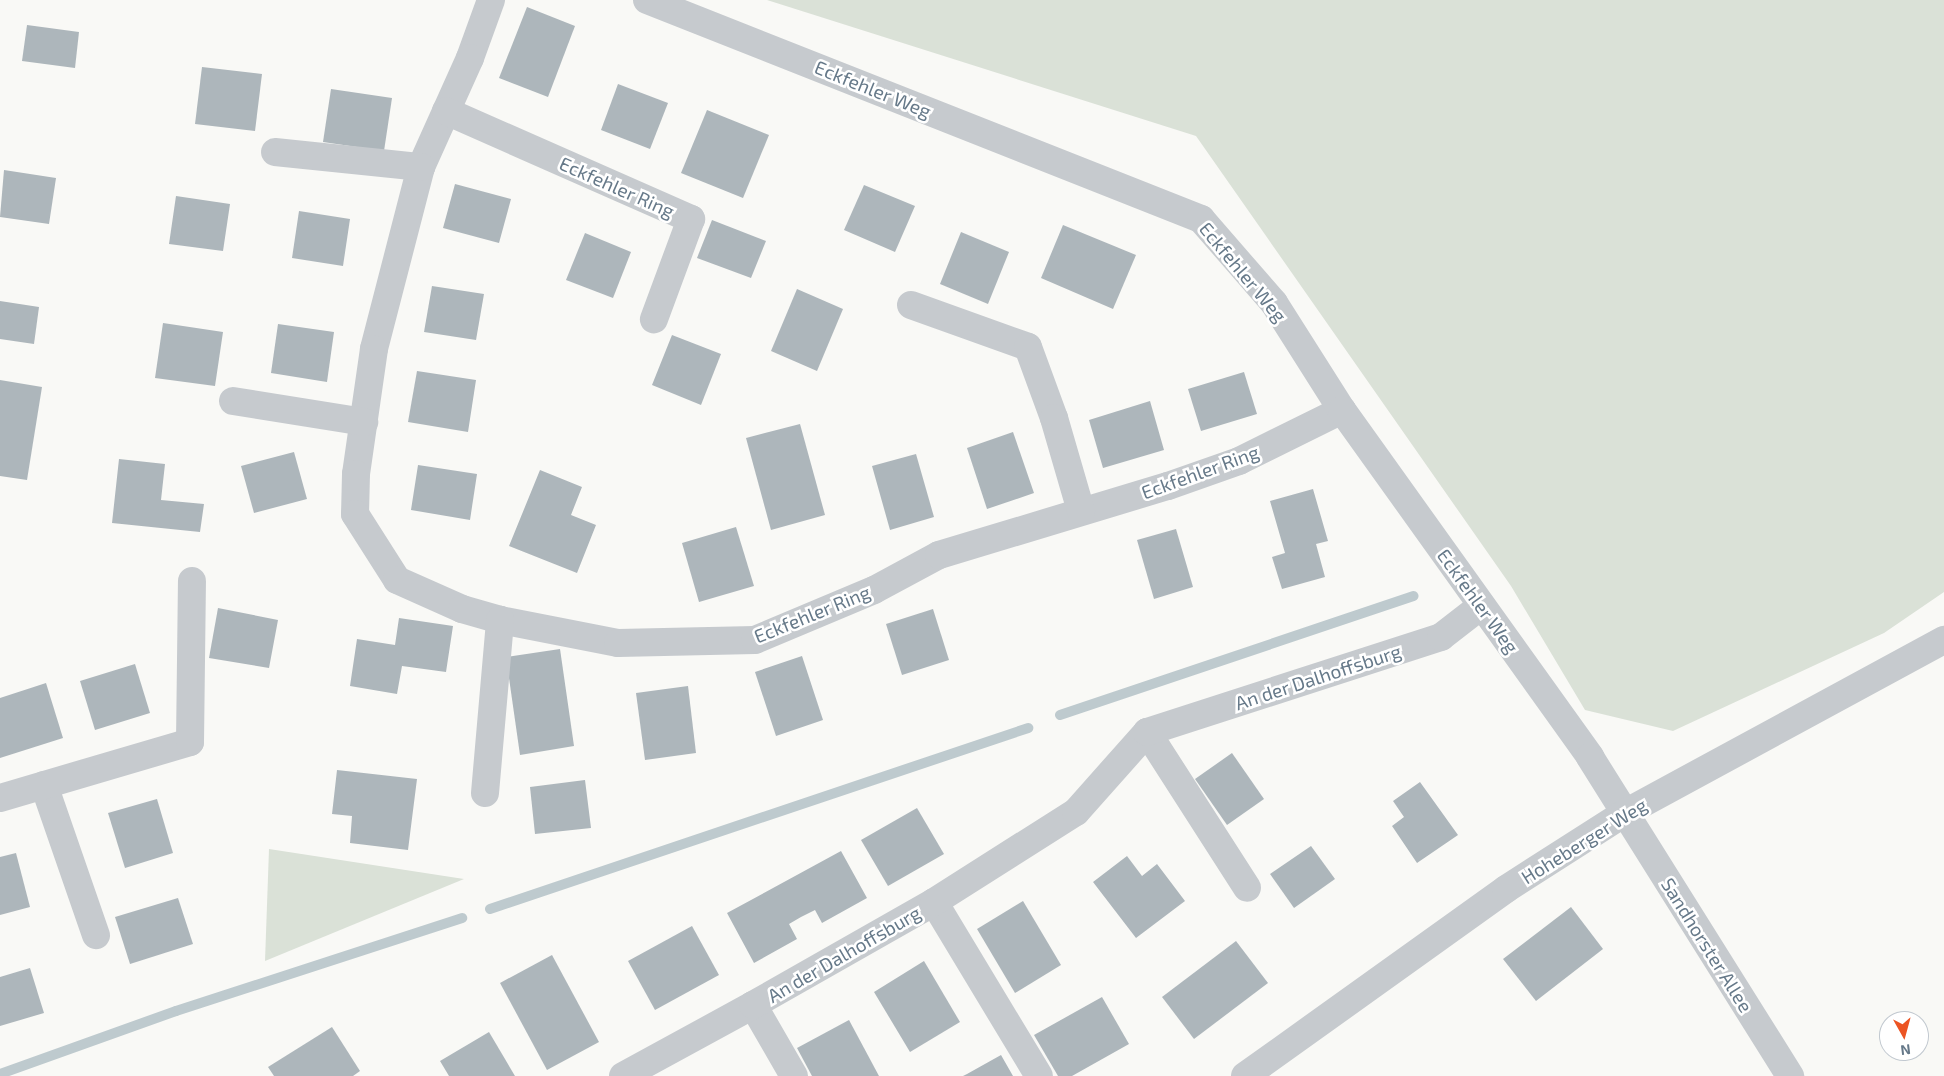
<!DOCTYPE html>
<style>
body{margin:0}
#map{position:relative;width:1944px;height:1076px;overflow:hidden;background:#f9f9f6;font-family:"Exo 2",sans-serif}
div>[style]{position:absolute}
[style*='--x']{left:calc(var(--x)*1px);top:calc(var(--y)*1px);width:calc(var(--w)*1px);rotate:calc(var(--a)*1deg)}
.green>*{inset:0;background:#dae1d7}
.stream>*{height:10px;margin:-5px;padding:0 5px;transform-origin:5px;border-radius:5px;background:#becace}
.building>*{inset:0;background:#adb6bb}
.minor>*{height:28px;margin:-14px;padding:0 14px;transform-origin:14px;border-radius:14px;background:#c6cace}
.tertiary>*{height:28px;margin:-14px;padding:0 14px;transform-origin:14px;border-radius:14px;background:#c6cace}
span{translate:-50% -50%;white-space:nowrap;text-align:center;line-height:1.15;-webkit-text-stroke:5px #fff;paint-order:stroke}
.street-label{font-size:19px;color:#667989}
.north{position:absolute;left:1879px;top:1011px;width:50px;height:50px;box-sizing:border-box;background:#fff;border:1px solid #c2c9d0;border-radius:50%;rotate:173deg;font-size:14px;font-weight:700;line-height:20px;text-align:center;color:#667989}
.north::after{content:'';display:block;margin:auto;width:18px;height:22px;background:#ec5423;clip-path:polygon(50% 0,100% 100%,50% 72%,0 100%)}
</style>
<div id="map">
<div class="green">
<div style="clip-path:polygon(767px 0,1944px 0,1944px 592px,1884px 633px,1673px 731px,1585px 710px,1511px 586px,1196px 136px)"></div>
<div style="clip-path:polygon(269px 849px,464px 879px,265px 961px)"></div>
</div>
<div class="stream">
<div style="--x:1060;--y:715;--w:373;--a:-18.6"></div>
<div style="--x:490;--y:909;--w:568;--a:-18.59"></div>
<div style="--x:0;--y:1074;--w:187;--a:-19.7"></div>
<div style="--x:176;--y:1011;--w:301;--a:-18"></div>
</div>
<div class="building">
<div style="clip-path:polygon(527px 7px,575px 26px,548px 97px,499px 78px)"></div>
<div style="clip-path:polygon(27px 25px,79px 32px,75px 68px,22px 61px)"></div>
<div style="clip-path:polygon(202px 67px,262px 74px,255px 131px,195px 124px)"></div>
<div style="clip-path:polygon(618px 84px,668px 103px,650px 149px,601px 130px)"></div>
<div style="clip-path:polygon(331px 89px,392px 98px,384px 151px,323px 142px)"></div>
<div style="clip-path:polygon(707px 110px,769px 135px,743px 198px,681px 173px)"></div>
<div style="clip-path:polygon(4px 170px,56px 178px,49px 224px,0 217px)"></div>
<div style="clip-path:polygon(455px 184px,511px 199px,499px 243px,443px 228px)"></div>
<div style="clip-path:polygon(864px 185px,915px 206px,895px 252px,844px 230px)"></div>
<div style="clip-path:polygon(176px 196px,230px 204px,223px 251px,169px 244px)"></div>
<div style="clip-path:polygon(299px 211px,350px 219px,343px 266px,292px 258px)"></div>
<div style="clip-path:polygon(712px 220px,766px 241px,751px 278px,697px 258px)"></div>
<div style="clip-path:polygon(1063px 225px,1136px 255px,1113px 309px,1041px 278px)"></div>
<div style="clip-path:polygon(961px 232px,1009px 252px,988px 304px,940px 284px)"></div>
<div style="clip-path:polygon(585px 233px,631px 252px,613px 298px,566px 280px)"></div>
<div style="clip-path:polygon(432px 286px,484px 294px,476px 340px,424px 332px)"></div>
<div style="clip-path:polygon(797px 289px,843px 309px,817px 371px,771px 351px)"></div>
<div style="clip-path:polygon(0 301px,39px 307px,34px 344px,0 339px)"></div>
<div style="clip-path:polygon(163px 323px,223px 332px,215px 386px,155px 378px)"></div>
<div style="clip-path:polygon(278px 324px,334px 332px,327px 382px,271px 373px)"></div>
<div style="clip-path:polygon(672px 335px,721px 354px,701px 405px,652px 385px)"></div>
<div style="clip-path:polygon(417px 371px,476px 380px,468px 432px,408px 422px)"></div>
<div style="clip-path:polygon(1244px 372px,1257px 414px,1201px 431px,1188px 389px)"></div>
<div style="clip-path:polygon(0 380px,42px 387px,27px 480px,0 476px)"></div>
<div style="clip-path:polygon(1150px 401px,1164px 450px,1103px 468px,1089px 420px)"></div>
<div style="clip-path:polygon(800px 424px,825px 515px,771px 530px,746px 438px)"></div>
<div style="clip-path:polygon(1013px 432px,1034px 493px,987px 509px,967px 448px)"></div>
<div style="clip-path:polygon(294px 452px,307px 499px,254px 513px,241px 466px)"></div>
<div style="clip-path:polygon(916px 454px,934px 517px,890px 530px,872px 466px)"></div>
<div style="clip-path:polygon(119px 459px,165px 464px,161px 500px,204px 504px,200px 532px,112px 523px)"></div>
<div style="clip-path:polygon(418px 465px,477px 474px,470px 520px,411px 510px)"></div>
<div style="clip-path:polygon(540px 470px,582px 487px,571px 515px,596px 525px,577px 573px,509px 546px)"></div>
<div style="clip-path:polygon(1313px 489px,1328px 541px,1316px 544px,1325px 577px,1282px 589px,1272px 557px,1285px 553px,1270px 501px)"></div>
<div style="clip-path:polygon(736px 527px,754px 586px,699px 602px,682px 543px)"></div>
<div style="clip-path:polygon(1176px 529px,1193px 587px,1154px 599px,1137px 540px)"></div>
<div style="clip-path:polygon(218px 608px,278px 620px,269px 668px,209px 658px)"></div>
<div style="clip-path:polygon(933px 609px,949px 660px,902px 675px,886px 624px)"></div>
<div style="clip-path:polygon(399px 618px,453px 626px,446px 672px,402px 666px,397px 694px,350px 686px,357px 639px,395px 645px)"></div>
<div style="clip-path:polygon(560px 649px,574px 746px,520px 755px,506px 657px)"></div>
<div style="clip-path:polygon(802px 656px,823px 720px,776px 736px,755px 672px)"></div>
<div style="clip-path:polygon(135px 664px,150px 713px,95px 730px,80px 681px)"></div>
<div style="clip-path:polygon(46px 683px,63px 738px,0 758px,0 698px)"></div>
<div style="clip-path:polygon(688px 686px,696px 753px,645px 760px,636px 693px)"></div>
<div style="clip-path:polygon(1232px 753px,1264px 799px,1227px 825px,1195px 779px)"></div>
<div style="clip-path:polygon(337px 770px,417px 779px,408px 850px,350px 843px,352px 816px,332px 814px)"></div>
<div style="clip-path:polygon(585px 780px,591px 828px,535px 834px,530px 787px)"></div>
<div style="clip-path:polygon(1420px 782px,1458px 835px,1417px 863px,1392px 826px,1404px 817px,1393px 801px)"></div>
<div style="clip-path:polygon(157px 799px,173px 853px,125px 868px,108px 813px)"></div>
<div style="clip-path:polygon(917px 808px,944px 854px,888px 886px,861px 840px)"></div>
<div style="clip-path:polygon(1311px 846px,1335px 879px,1294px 908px,1270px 874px)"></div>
<div style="clip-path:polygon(841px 851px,867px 898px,822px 923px,815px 910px,801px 917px,789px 924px,797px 939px,754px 963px,727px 913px)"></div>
<div style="clip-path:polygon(16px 853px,30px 907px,0 915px,0 857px)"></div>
<div style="clip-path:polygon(1127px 856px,1142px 876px,1157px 864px,1185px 901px,1136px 938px,1093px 882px)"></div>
<div style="clip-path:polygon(178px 898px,193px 944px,130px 964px,115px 917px)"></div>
<div style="clip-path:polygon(1023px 901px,1061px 965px,1015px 993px,977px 929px)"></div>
<div style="clip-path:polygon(1571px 907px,1603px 949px,1536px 1001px,1503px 959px)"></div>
<div style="clip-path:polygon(692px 926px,719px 975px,655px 1010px,628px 961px)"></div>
<div style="clip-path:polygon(1236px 941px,1268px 983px,1194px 1039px,1162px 997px)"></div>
<div style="clip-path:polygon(552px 955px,599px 1042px,547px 1070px,500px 983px)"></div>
<div style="clip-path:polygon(924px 961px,960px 1022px,910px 1052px,874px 992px)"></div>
<div style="clip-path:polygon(30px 968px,44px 1013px,0 1026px,0 977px)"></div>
<div style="clip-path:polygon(1102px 997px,1129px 1044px,1072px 1076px,1058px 1076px,1034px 1035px)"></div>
<div style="clip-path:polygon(849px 1020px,879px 1076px,812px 1076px,797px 1048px)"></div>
<div style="clip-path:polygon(332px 1027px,360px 1071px,353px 1076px,274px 1076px,268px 1067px)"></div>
<div style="clip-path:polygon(489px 1032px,515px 1076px,449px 1076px,440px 1061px)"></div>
<div style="clip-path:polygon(1001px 1055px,1013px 1076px,963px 1076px,967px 1074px)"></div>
</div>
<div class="minor">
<div style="--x:491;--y:0;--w:62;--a:109.9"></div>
<div style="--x:470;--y:58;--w:120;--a:114.2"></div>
<div style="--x:421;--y:167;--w:188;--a:104.5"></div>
<div style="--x:374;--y:349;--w:126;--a:98.2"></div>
<div style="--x:356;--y:474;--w:40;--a:91.4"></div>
<div style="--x:355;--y:514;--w:78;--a:57.5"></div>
<div style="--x:397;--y:580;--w:71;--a:24"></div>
<div style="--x:462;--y:609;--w:40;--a:16"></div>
<div style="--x:500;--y:620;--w:120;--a:11"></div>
<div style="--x:618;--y:643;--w:137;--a:-1.3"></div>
<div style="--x:755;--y:640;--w:129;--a:-22.8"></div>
<div style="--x:874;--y:590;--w:74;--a:-28.3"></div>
<div style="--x:939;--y:555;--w:239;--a:-16.8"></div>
<div style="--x:1168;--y:486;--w:75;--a:-19.4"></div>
<div style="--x:1239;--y:461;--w:115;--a:-26.3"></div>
<div style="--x:647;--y:0;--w:596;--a:21.57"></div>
<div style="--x:1201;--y:219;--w:111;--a:49"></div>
<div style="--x:1274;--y:303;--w:127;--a:57.6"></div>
<div style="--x:1342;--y:410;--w:427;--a:54.4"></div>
<div style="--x:1590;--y:757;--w:377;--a:57.9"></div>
<div style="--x:446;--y:111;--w:268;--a:23.8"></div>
<div style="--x:691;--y:219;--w:107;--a:110.3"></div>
<div style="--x:275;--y:152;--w:147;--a:5.9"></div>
<div style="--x:911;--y:305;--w:124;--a:19.7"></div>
<div style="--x:1028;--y:347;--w:76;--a:69.9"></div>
<div style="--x:1054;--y:418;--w:97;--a:73.8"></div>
<div style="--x:233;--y:401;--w:133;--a:9.1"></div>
<div style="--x:1147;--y:732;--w:185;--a:57.3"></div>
<div style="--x:44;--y:785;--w:159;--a:70.9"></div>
<div style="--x:485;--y:793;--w:174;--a:-85"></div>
<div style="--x:0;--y:798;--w:198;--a:-16.4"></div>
<div style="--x:190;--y:742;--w:161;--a:-89.3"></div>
<div style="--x:934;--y:902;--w:203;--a:58.9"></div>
<div style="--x:753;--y:1005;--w:82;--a:60"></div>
<div style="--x:623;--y:1076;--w:148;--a:-28.6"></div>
<div style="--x:753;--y:1005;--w:208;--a:-29.6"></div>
<div style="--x:934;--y:902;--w:168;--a:-32.4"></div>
<div style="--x:1076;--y:812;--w:107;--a:-48.4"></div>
<div style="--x:1147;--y:732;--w:309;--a:-17.9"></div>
<div style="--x:1441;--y:637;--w:51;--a:-37.8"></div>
</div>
<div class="tertiary">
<div style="--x:1245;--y:1076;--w:321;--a:-35.6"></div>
<div style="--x:1506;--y:889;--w:141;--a:-32.6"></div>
<div style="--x:1625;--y:813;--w:363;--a:-28.5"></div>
</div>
<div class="street-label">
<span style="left:873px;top:89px;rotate:22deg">Eckfehler Weg</span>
<span style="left:617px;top:187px;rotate:24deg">Eckfehler Ring</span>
<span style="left:1243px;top:272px;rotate:50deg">Eckfehler Weg</span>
<span style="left:1200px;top:472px;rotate:-20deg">Eckfehler Ring</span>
<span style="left:1478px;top:601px;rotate:54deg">Eckfehler Weg</span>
<span style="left:812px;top:614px;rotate:-22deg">Eckfehler Ring</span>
<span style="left:1318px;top:677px;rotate:-18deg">An der Dalhoffsburg</span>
<span style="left:1584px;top:841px;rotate:-32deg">Hoheberger Weg</span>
<span style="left:1707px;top:945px;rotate:58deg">Sandhorster Allee</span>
<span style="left:844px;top:954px;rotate:-30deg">An der Dalhoffsburg</span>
</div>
<div class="north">N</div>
</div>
